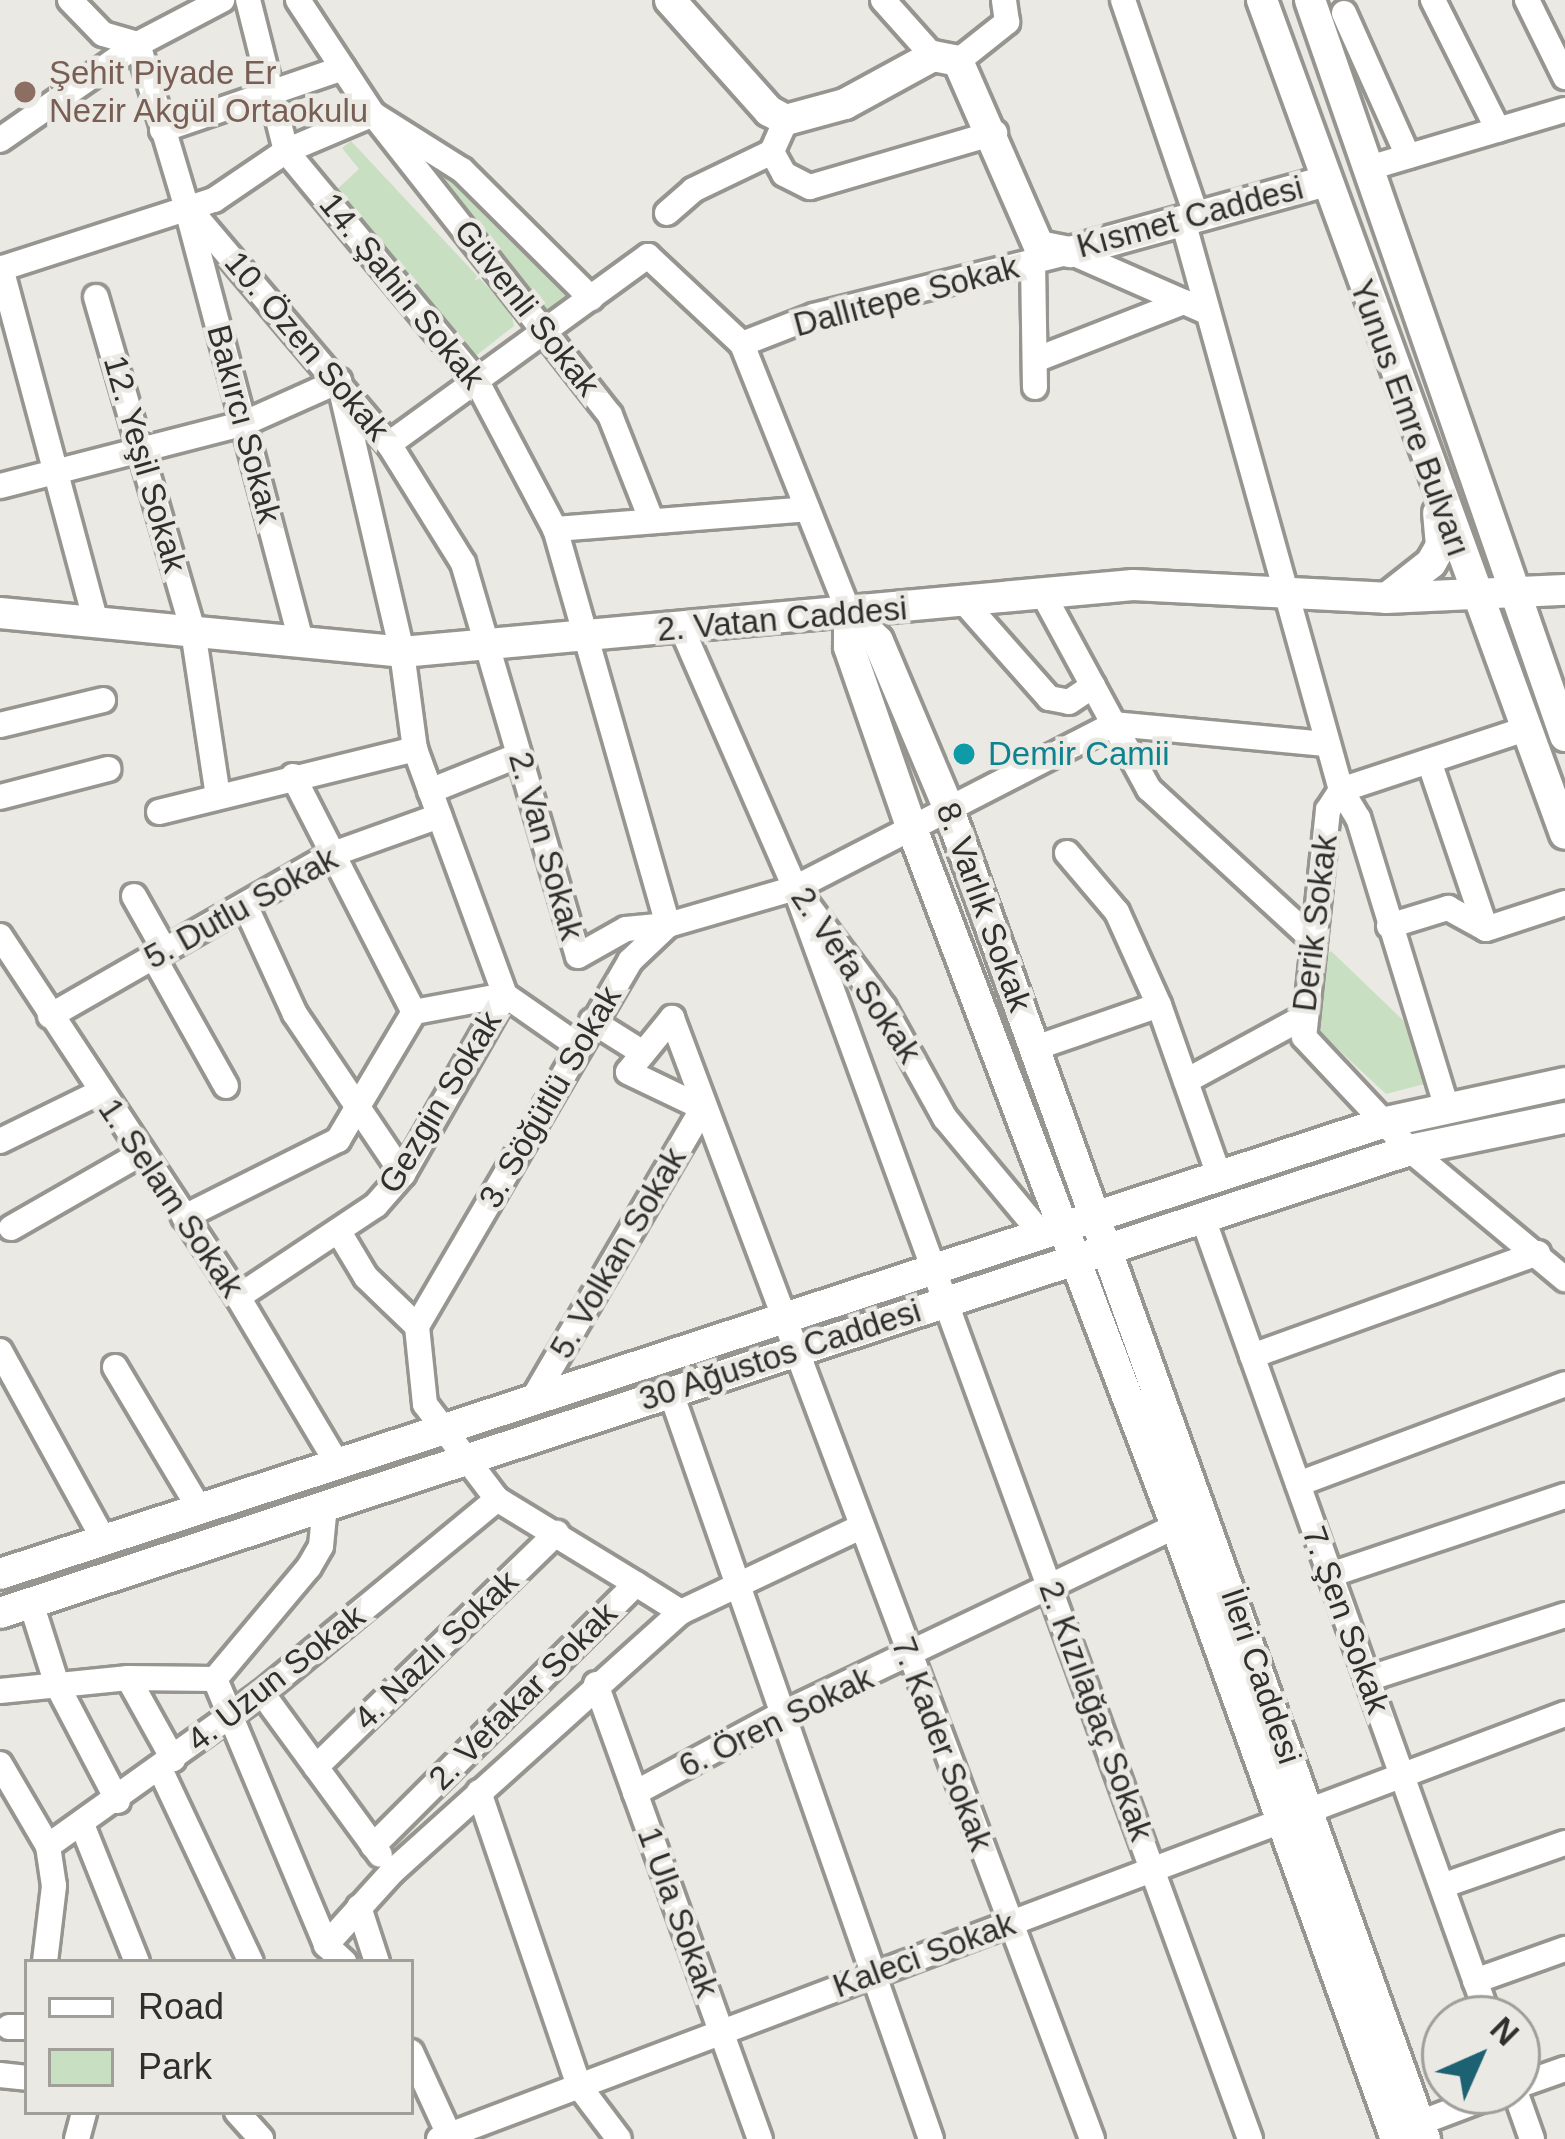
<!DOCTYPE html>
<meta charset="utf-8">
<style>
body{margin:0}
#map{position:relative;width:1565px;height:2139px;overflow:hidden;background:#ebe9e3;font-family:Arial,sans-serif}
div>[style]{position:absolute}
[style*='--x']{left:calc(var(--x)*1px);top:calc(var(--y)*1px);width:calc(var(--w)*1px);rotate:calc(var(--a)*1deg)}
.green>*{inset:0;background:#c8dfc1}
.roads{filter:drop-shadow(3px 0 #979590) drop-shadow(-3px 0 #979590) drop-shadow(0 3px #979590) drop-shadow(0 -3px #979590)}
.minor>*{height:24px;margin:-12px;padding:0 12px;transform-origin:12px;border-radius:12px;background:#fff}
.major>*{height:30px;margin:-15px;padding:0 15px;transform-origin:15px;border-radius:15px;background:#fff}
.dots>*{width:33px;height:33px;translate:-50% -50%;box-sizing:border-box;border:6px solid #ebe9e3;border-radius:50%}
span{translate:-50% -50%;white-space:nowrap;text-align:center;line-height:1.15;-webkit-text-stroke:9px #ebe9e3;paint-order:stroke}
.education-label{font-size:33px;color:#785e54}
.left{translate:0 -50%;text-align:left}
.street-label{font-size:33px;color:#302f2d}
.culture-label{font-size:33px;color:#0d838f}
.legend{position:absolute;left:24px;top:1959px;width:390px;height:156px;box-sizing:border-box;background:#ebe9e3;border:3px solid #a09f9a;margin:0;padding:15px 21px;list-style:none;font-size:36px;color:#302f2d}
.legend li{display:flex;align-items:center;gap:24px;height:60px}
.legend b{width:60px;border:3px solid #a09f9a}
.north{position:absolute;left:1421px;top:1995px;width:120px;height:120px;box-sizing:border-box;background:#ebe9e3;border:3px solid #a09f9a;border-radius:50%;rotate:45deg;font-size:33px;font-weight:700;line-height:48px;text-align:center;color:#302f2d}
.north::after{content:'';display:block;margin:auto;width:42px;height:54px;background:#1c6273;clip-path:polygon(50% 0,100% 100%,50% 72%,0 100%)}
</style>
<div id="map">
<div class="green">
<div style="clip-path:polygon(351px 141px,511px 312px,514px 326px,473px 358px,467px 360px,333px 193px,359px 169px,342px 148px)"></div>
<div style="clip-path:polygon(452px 168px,576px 292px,546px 313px,443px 177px)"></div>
<div style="clip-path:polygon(1331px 951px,1410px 1027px,1428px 1083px,1386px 1094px,1313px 1026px,1315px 967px)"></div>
</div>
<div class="roads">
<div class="minor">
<div style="--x:70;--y:0;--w:47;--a:45.9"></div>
<div style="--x:103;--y:34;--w:36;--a:16"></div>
<div style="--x:138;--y:44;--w:168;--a:73.4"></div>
<div style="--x:186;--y:205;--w:314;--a:49.7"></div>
<div style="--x:389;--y:444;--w:140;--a:58.1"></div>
<div style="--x:463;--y:563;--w:409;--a:73.7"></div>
<div style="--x:578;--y:956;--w:55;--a:-29.4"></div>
<div style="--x:626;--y:929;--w:42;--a:-5.4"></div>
<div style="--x:668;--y:925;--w:412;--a:-105.9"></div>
<div style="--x:555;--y:529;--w:169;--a:-117.9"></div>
<div style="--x:476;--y:380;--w:298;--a:-129.7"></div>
<div style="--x:286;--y:151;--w:156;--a:-104.1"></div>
<div style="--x:298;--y:0;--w:136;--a:56.7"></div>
<div style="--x:373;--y:114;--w:105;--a:32.2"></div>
<div style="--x:462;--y:170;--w:182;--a:44.8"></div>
<div style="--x:883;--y:0;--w:75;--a:48.2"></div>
<div style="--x:1123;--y:0;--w:229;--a:71.2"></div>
<div style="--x:1433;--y:0;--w:145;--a:63.4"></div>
<div style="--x:1527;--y:0;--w:86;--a:63.7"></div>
<div style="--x:1344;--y:13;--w:157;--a:65.9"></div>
<div style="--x:958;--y:61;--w:63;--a:-38.5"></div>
<div style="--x:1007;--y:22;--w:22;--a:-98"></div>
<div style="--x:786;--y:120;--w:35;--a:114"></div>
<div style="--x:772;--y:152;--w:25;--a:61"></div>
<div style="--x:784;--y:174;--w:29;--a:27"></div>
<div style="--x:810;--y:187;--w:193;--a:-16.3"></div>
<div style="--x:162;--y:130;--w:191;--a:-18.9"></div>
<div style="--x:0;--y:140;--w:168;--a:-34.8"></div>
<div style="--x:138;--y:44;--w:95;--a:-27.6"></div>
<div style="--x:1369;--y:168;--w:204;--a:-16.5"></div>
<div style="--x:188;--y:213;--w:445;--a:75.2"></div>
<div style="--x:667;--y:213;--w:35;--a:-41"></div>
<div style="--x:693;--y:190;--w:88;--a:-25.7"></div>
<div style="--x:1183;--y:221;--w:591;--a:74.48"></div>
<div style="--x:1341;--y:790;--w:24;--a:123"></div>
<div style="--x:1328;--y:810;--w:228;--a:96"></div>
<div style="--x:1304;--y:1037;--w:155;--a:46.8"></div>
<div style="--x:1410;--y:1150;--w:202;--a:39.8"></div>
<div style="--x:1033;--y:261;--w:126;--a:89.1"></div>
<div style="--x:1;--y:268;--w:363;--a:75"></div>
<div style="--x:0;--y:269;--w:225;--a:-17.9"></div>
<div style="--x:214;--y:200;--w:87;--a:-34.2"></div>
<div style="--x:286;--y:151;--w:95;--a:-23"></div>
<div style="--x:373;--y:114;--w:383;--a:51.8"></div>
<div style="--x:610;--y:415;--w:112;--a:68.5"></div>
<div style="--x:96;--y:297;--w:348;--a:73.8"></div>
<div style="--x:193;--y:631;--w:167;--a:81.4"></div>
<div style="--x:742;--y:344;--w:77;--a:-21.3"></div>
<div style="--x:814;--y:316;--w:264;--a:-14"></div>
<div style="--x:1070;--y:252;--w:150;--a:23.7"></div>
<div style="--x:1035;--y:360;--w:160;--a:-21.3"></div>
<div style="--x:389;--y:444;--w:320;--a:-36"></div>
<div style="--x:648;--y:256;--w:129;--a:43.1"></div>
<div style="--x:742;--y:344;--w:289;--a:68.3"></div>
<div style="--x:0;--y:486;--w:253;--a:-14.4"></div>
<div style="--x:245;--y:423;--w:103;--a:-24.1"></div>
<div style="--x:339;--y:381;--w:278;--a:76.9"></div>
<div style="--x:402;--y:652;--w:98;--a:82.4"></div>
<div style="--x:415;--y:749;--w:262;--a:69.9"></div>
<div style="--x:505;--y:995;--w:93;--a:169.4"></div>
<div style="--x:414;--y:1012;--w:149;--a:120.7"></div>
<div style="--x:338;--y:1140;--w:172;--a:153.4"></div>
<div style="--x:555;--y:529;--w:253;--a:-4.5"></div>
<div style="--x:1043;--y:594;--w:222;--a:61.5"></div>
<div style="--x:1149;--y:789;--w:222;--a:42.6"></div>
<div style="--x:965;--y:603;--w:127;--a:48.5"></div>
<div style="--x:1049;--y:698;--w:20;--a:11"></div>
<div style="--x:1069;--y:702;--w:29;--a:-34"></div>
<div style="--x:682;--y:629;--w:283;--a:66.4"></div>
<div style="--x:795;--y:888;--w:149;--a:53.4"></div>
<div style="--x:884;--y:1008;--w:126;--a:61"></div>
<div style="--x:945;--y:1118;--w:148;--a:50.2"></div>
<div style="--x:0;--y:725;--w:106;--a:-13.6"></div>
<div style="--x:1429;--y:761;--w:177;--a:71.3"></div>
<div style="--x:293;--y:776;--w:265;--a:62.9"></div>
<div style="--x:430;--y:791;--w:96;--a:-22"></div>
<div style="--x:0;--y:797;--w:112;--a:-14.5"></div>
<div style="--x:159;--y:812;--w:264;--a:-13.8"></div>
<div style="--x:1067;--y:853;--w:77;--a:49.7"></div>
<div style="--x:1117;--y:912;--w:102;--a:65.7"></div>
<div style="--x:795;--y:888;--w:1331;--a:70.01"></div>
<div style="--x:134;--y:896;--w:61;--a:60.5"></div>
<div style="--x:245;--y:905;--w:120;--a:65.4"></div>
<div style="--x:295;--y:1014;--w:193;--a:56"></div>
<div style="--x:1389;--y:926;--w:62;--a:-17"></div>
<div style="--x:1448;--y:908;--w:43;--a:28.9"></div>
<div style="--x:1486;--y:929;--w:83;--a:-18.2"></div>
<div style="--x:0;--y:936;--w:432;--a:56.6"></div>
<div style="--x:238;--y:1297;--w:193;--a:59.2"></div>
<div style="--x:153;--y:956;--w:149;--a:60.7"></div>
<div style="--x:50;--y:1016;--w:326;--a:-29.8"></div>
<div style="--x:333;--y:854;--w:113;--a:-19.7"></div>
<div style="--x:672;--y:1018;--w:1197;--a:69.46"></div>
<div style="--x:592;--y:1021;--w:60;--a:32.1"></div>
<div style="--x:1035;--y:1048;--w:131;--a:-19.1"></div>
<div style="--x:1159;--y:1005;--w:180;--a:70.6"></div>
<div style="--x:1186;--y:1081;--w:130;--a:-28.5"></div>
<div style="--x:1446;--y:1105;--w:300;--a:-107"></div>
<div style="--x:1358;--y:818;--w:33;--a:-121"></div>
<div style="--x:1341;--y:790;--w:197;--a:-18.3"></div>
<div style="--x:0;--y:1141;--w:111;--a:-26.1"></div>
<div style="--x:1204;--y:1221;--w:847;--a:70.35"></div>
<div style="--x:11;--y:1228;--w:149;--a:-29.8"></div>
<div style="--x:339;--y:1232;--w:52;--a:59"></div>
<div style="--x:366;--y:1277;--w:71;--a:43.9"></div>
<div style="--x:238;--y:1297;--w:166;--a:-33.7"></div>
<div style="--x:376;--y:1205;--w:41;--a:-48.9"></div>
<div style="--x:403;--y:1174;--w:206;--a:-60.3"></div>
<div style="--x:505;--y:995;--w:89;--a:34.9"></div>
<div style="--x:0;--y:1351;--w:216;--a:61.2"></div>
<div style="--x:1252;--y:1356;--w:304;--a:-19.8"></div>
<div style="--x:115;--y:1367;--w:164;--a:59.2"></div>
<div style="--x:670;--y:1390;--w:793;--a:70.79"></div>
<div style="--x:534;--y:1397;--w:335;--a:-59.7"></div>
<div style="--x:703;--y:1108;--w:83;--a:-154.4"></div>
<div style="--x:628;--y:1072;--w:70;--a:-50.8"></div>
<div style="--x:1298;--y:1484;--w:285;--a:-20.5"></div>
<div style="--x:1330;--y:1575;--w:248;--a:-18.6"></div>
<div style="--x:636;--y:1584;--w:163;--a:-148.6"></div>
<div style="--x:497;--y:1499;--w:119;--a:-127.2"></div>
<div style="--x:425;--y:1404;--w:78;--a:-95.9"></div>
<div style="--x:417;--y:1326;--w:423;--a:-59.7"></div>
<div style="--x:630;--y:961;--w:52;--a:-43.5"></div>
<div style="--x:668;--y:925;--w:132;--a:-16.2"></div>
<div style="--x:795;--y:888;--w:359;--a:-27.2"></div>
<div style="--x:1114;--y:724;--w:211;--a:5.4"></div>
<div style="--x:31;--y:1603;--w:86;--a:72.4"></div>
<div style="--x:57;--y:1685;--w:131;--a:62.3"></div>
<div style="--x:128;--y:1678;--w:93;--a:60.9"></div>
<div style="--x:215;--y:1679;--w:288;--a:67.3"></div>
<div style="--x:326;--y:1945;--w:25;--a:43"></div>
<div style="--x:1367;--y:1679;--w:208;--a:-17.9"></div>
<div style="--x:596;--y:1684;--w:484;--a:70.2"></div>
<div style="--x:0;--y:1691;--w:129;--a:-5.8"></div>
<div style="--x:128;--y:1678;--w:87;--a:0.7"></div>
<div style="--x:215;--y:1679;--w:146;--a:-50"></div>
<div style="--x:309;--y:1567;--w:24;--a:-60"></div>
<div style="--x:321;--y:1546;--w:41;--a:-84.4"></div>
<div style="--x:262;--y:1693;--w:200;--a:53.9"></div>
<div style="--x:0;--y:1764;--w:95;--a:59.7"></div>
<div style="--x:48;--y:1846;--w:40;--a:81.5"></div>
<div style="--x:54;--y:1886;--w:77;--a:96.8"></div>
<div style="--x:316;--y:1767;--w:336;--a:-44.2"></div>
<div style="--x:160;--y:1769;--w:213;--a:64.8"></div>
<div style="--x:479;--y:1792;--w:311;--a:71.2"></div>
<div style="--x:579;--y:2086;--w:66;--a:53"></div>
<div style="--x:635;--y:1793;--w:167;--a:-28.3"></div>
<div style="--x:782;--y:1714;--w:437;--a:-25.5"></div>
<div style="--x:83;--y:1827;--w:145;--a:68.2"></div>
<div style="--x:48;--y:1846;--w:263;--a:-35.6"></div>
<div style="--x:262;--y:1693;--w:305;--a:-39.5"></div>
<div style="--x:373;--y:1846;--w:371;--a:-44.9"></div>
<div style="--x:636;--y:1584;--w:53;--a:31.9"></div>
<div style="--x:1442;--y:1886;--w:130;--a:-19.3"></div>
<div style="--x:359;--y:1907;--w:58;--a:71.9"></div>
<div style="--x:326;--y:1945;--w:98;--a:-47.9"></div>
<div style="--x:392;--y:1872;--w:389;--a:-42"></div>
<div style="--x:681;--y:1612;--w:197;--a:-25.3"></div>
<div style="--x:1475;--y:1981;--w:96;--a:-19.6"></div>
<div style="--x:9;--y:2027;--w:18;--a:0"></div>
<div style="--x:411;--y:2052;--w:96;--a:65.3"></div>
<div style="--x:0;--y:2075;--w:27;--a:6"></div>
<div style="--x:1517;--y:2086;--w:51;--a:-19.5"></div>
<div style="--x:1515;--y:2091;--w:51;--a:70.5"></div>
<div style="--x:237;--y:2112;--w:36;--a:48"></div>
<div style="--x:1404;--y:2129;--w:107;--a:-20.8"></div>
<div style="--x:77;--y:2139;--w:28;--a:-75"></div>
<div style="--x:439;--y:2139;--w:1204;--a:-20.68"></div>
</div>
<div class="major">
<div style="--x:670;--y:0;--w:149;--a:48.3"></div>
<div style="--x:769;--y:111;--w:19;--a:28"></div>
<div style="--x:786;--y:120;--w:61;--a:-15.2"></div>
<div style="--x:845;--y:104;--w:100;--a:-28.6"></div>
<div style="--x:933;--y:56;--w:25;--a:11"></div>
<div style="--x:958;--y:61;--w:202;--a:66.4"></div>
<div style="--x:1039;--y:246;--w:32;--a:11"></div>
<div style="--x:1070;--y:252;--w:263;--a:-15.5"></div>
<div style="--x:1262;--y:0;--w:887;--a:70.03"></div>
<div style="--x:1310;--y:0;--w:779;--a:70.89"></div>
<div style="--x:1388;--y:597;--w:55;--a:-38.3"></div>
<div style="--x:1431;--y:563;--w:20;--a:-60"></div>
<div style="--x:1441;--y:546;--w:33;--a:-95"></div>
<div style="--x:0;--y:613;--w:404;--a:5.5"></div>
<div style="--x:402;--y:652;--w:734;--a:-5.24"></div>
<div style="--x:1133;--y:585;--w:253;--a:2.9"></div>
<div style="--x:1386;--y:598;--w:179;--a:-2.6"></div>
<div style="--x:849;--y:613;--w:40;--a:44"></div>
<div style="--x:878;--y:641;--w:180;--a:67.1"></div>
<div style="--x:948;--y:807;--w:1415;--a:70.3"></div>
<div style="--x:849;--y:613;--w:34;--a:90"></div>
<div style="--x:849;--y:647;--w:189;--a:70.9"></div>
<div style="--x:911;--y:826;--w:748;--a:69.26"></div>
<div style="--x:1176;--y:1526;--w:651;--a:70.26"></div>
<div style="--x:0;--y:1574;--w:1454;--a:-18.07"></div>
<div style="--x:1382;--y:1123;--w:187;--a:-12.3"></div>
<div style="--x:0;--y:1613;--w:1484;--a:-18.18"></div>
<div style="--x:1410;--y:1150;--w:158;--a:-11.7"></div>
</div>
</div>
<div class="dots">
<div style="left:25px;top:92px;background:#8d6e63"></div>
<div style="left:964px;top:754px;background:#0f9aa8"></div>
</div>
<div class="education-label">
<span class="left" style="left:49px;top:92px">Şehit Piyade Er<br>Nezir Akgül Ortaokulu</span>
</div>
<div class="street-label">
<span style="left:1190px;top:217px;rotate:-15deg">Kısmet Caddesi</span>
<span style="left:402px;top:291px;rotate:51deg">14. Şahin Sokak</span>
<span style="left:906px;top:296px;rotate:-15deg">Dallıtepe Sokak</span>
<span style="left:527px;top:308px;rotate:52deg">Güvenli Sokak</span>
<span style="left:307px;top:346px;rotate:50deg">10. Özen Sokak</span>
<span style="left:1410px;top:418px;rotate:70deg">Yunus Emre Bulvarı</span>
<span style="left:244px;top:424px;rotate:75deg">Bakırcı Sokak</span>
<span style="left:145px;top:464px;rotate:74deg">12. Yeşil Sokak</span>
<span style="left:782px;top:619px;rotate:-5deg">2. Vatan Caddesi</span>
<span style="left:546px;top:846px;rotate:74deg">2. Van Sokak</span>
<span style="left:984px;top:907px;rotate:70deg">8. Varlık Sokak</span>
<span style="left:241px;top:908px;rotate:-29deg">5. Dutlu Sokak</span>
<span style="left:1315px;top:923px;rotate:-83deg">Derik Sokak</span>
<span style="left:856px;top:975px;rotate:56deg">2. Vefa Sokak</span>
<span style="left:550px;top:1097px;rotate:-60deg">3. Söğütlü Sokak</span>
<span style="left:440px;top:1102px;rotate:-59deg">Gezgin Sokak</span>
<span style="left:171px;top:1198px;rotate:56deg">1. Selam Sokak</span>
<span style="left:618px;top:1253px;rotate:-60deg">5. Volkan Sokak</span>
<span style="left:780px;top:1355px;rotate:-18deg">30 Ağustos Caddesi</span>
<span style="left:1346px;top:1620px;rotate:70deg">7. Şen Sokak</span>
<span style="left:436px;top:1650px;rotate:-44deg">4. Nazlı Sokak</span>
<span style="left:1261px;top:1676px;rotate:71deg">İleri Caddesi</span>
<span style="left:276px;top:1678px;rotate:-38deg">4. Uzun Sokak</span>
<span style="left:523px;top:1696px;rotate:-45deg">2. Vefakar Sokak</span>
<span style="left:1096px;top:1711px;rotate:70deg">2. Kızılağaç Sokak</span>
<span style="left:776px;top:1722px;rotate:-26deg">6. Ören Sokak</span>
<span style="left:942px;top:1744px;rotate:69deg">7. Kader Sokak</span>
<span style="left:678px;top:1912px;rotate:70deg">1 Ula Sokak</span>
<span style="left:924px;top:1955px;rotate:-20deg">Kaleci Sokak</span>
</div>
<div class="culture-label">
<span class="left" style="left:988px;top:754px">Demir Camii</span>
</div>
<ul class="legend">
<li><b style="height:15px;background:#fff"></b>Road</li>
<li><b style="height:33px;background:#c8dfc1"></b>Park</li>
</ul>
<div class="north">N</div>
</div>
